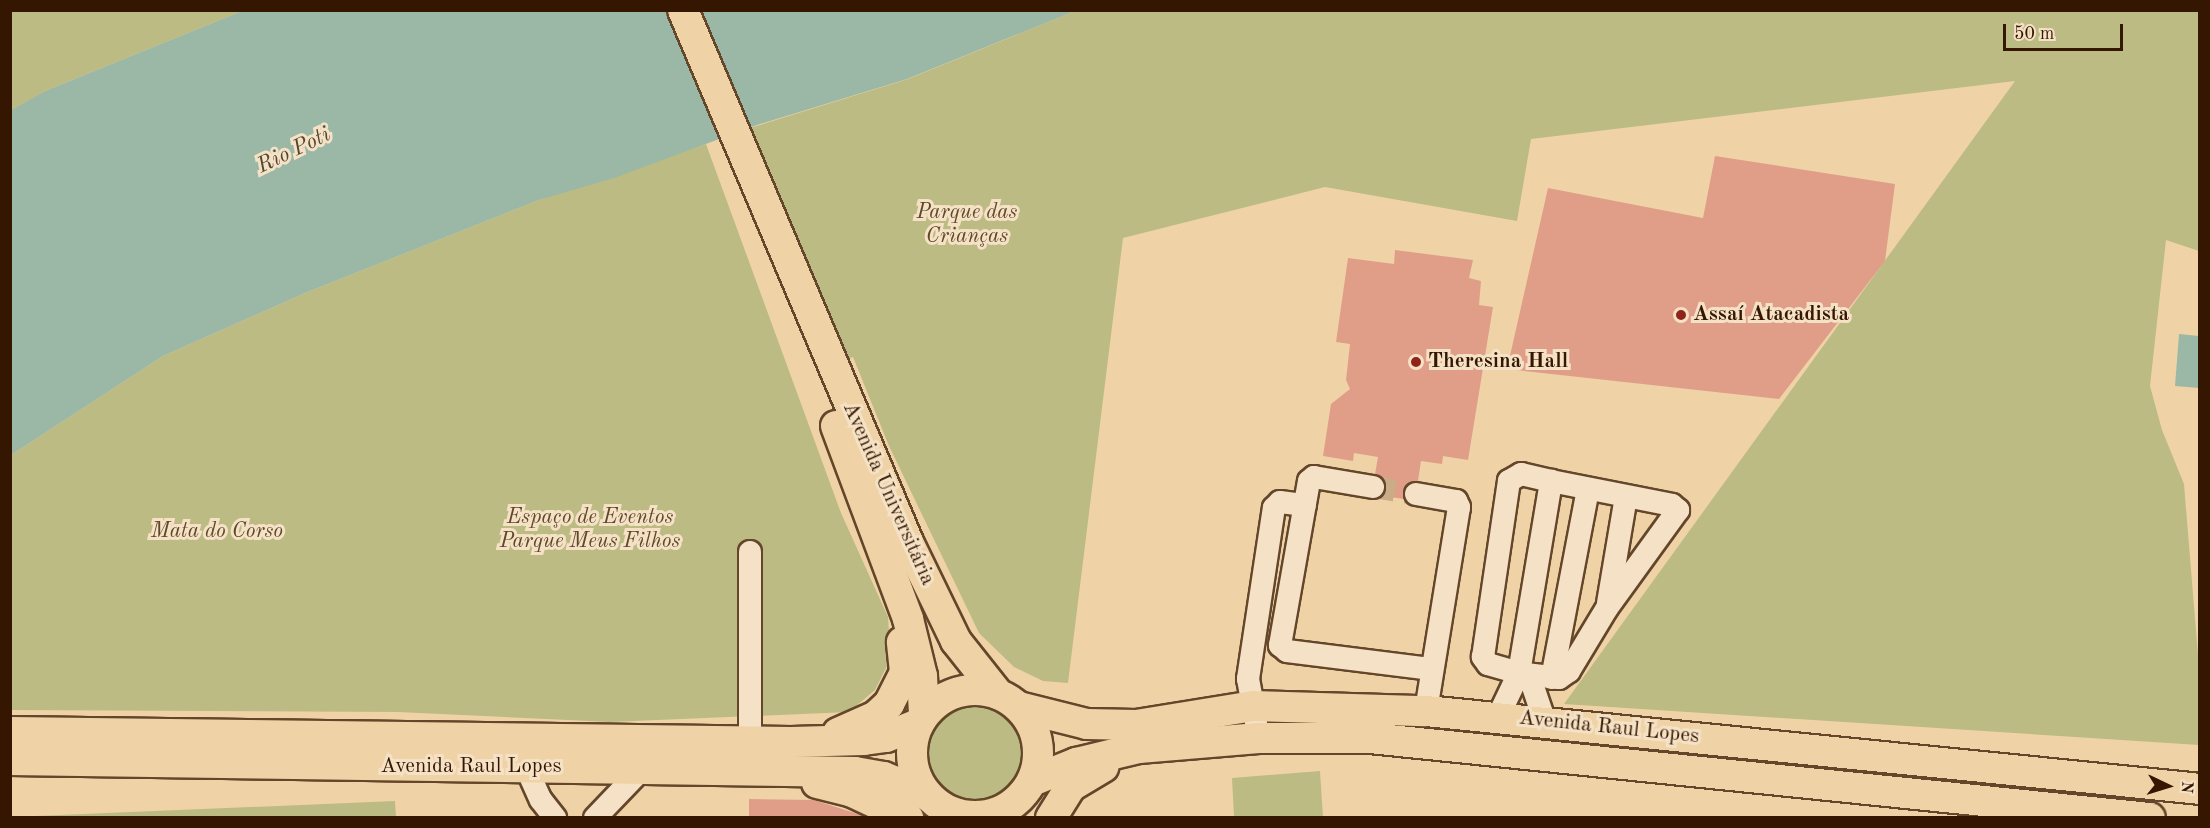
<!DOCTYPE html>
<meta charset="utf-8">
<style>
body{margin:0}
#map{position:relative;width:2210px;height:828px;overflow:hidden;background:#efd3a7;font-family:"Old Standard TT",serif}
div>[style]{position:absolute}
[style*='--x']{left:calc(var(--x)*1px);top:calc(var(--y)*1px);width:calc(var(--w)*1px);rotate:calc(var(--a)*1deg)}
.green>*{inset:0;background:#bdbb84}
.round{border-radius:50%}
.water>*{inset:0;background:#9ab8a5}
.building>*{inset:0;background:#e09e89}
.minor-tunnel>*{height:22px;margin-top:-11px;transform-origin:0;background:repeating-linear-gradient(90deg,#caad86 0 22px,transparent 0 33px)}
.roads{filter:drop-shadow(2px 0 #64462a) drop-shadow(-2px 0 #64462a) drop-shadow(0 2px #64462a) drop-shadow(0 -2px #64462a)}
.minor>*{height:22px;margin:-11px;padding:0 11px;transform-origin:11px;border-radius:11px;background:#f5e2c6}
.major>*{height:30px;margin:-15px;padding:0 15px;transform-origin:15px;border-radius:15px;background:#efd3a7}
.major>.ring{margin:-15px;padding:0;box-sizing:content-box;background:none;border:30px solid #efd3a7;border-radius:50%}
.dots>*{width:16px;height:16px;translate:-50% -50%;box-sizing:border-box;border:3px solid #f5e2c6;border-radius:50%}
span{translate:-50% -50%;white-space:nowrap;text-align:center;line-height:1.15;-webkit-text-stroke:6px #f5e2c6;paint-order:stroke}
.park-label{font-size:21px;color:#5e4828;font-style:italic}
.poi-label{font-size:21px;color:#351701;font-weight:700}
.left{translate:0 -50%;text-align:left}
.street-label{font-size:21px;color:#351701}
.water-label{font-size:22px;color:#534732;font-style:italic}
.frame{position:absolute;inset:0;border:12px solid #351701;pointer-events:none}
.north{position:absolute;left:2138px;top:756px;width:60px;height:60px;-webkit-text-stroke:4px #f5e2c6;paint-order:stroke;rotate:94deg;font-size:16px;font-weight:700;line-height:24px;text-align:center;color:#351701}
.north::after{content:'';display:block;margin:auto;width:21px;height:27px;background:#351701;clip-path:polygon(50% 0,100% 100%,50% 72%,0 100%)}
.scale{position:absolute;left:2003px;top:24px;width:120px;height:27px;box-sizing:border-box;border:3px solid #351701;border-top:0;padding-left:8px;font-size:18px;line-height:21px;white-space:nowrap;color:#351701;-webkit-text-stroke:4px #f5e2c6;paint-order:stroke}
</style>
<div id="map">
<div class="green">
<div style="clip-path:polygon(10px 11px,242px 11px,45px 91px,11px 111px)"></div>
<div style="clip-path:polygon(1075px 11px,2199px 11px,2199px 251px,2166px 240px,2150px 386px,2162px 430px,2184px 484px,2198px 655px,2199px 745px,1564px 704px,2015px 81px,1531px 139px,1517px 221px,1325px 187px,1123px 238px,1068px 683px,1043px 681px,1014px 667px,979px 633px,889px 446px,853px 357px,841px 362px,750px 128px,908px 79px)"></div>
<div style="clip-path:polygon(706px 144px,841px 513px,888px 617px,891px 658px,875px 690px,849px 712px,610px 722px,398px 712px,11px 710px,11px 455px,163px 356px,305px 293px,539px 200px)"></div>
<div class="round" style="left:925px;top:703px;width:100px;height:100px"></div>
<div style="clip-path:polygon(1320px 771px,1323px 817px,1234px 817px,1232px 778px)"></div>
<div style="clip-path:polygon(395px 801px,396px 817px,10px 817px,11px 817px)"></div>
</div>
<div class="water">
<div style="clip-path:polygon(242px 11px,1075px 11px,907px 79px,757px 125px,614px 178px,539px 200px,305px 293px,163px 356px,11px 455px,10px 111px,45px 91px)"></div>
<div style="clip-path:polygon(2179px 334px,2199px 336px,2199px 388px,2175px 386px)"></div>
</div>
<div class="building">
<div style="clip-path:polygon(1715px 156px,1895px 184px,1885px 261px,1779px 399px,1507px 369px,1548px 188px,1703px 218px)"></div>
<div style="clip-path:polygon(1395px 250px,1473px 260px,1469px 278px,1481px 281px,1479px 305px,1493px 307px,1468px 460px,1443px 456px,1442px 464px,1421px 461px,1418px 481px,1405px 486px,1404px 499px,1383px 496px,1386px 483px,1375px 474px,1378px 457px,1354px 453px,1353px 461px,1323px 456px,1331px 404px,1350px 389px,1346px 380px,1350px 344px,1336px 342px,1348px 258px,1394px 264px)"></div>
<div style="clip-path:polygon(749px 799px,814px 800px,864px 816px,749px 818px)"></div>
</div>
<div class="minor-tunnel">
<div style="--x:1373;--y:487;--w:44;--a:9.2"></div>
</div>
<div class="roads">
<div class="minor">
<div style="--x:1551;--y:481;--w:123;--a:11.2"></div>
<div style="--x:1672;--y:505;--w:8;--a:40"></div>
<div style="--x:1678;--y:510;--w:121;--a:125.9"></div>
<div style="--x:1607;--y:608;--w:74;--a:121.1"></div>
<div style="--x:1569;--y:671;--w:12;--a:145"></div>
<div style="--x:1559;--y:678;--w:40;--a:-172.9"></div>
<div style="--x:1519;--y:673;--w:195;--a:-80.5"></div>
<div style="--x:1373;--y:487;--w:60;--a:-170.4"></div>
<div style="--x:1314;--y:477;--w:6;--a:141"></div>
<div style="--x:1309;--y:481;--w:167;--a:100"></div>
<div style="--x:1280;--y:645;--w:9;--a:41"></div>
<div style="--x:1287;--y:651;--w:146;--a:7.1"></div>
<div style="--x:1416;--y:494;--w:41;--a:9.9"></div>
<div style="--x:1456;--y:501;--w:7;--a:63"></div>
<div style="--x:1459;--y:507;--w:207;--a:99.2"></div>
<div style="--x:750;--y:552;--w:188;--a:90"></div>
<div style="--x:1608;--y:603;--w:108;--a:-80.4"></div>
<div style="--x:1529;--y:675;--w:50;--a:71.2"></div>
<div style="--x:1552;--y:678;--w:191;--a:-79.2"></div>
<div style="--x:1498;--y:717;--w:49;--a:-64.5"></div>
<div style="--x:1519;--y:673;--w:32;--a:-164"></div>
<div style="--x:1488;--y:664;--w:9;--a:-126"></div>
<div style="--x:1483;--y:657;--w:178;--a:-81.6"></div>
<div style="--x:1509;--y:481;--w:14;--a:-30"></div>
<div style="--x:1521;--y:474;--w:31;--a:13"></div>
<div style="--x:1256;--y:722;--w:44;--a:-100.5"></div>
<div style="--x:1248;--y:679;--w:173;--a:-81.4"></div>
<div style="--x:1274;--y:508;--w:8;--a:-45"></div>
<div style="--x:1280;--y:502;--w:25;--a:7"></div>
<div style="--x:526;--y:767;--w:36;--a:66"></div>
<div style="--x:541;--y:800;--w:23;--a:52"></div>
<div style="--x:595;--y:818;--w:69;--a:-46.2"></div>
</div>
<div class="major">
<div style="--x:683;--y:10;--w:578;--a:67.07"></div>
<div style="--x:908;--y:542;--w:110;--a:64.1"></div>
<div style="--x:956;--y:641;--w:68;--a:51.6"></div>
<div style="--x:836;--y:426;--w:206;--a:69.5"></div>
<div style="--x:908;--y:619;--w:59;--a:76.2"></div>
<div style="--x:922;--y:676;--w:36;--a:87"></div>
<div class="ring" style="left:912px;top:690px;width:96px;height:96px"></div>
<div style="--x:1019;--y:707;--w:70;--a:14"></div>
<div style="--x:1087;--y:724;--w:49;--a:1.2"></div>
<div style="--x:1136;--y:725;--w:119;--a:-9.2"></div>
<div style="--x:1253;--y:706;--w:173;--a:1.7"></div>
<div style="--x:1426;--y:711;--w:778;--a:5.75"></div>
<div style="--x:10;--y:732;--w:781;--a:0.73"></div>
<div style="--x:791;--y:742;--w:73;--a:-1.6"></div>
<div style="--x:864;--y:740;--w:22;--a:-8"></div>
<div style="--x:886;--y:737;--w:35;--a:-22"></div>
<div style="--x:838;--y:733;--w:42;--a:-24.1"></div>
<div style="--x:876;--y:716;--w:18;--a:-43"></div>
<div style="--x:889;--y:704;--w:36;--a:-63"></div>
<div style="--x:905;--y:672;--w:30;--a:-96"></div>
<div style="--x:10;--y:760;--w:845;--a:0.81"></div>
<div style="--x:855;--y:772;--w:29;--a:10"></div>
<div style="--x:884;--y:777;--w:47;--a:22.7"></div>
<div style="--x:1032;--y:781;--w:48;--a:-22.2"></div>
<div style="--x:1076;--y:763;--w:65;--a:-13.4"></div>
<div style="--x:1139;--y:748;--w:120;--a:-4.8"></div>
<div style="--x:1259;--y:738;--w:111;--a:0"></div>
<div style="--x:1370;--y:738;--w:784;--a:5.86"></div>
<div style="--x:817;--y:783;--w:36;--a:14"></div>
<div style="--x:852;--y:792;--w:62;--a:24.9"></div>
<div style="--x:1051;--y:818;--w:36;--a:-58"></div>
<div style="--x:1070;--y:787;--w:39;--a:-31"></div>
</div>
</div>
<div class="dots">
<div style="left:1681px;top:315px;background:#8f2418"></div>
<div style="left:1416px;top:362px;background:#8f2418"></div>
</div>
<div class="park-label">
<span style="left:967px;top:225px">Parque das<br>Crianças</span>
<span style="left:590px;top:530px">Espaço de Eventos<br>Parque Meus Filhos</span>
<span style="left:217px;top:532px">Mata do Corso</span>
</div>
<div class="poi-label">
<span class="left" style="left:1693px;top:315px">Assaí Atacadista</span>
<span class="left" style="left:1428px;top:362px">Theresina Hall</span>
</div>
<div class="street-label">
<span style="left:888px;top:494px;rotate:66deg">Avenida Universitária</span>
<span style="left:1609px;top:728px;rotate:6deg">Avenida Raul Lopes</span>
<span style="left:471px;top:767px">Avenida Raul Lopes</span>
</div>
<div class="water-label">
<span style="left:294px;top:151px;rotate:-26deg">Rio Poti</span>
</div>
<div class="frame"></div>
<div class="north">N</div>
<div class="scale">50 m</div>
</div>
